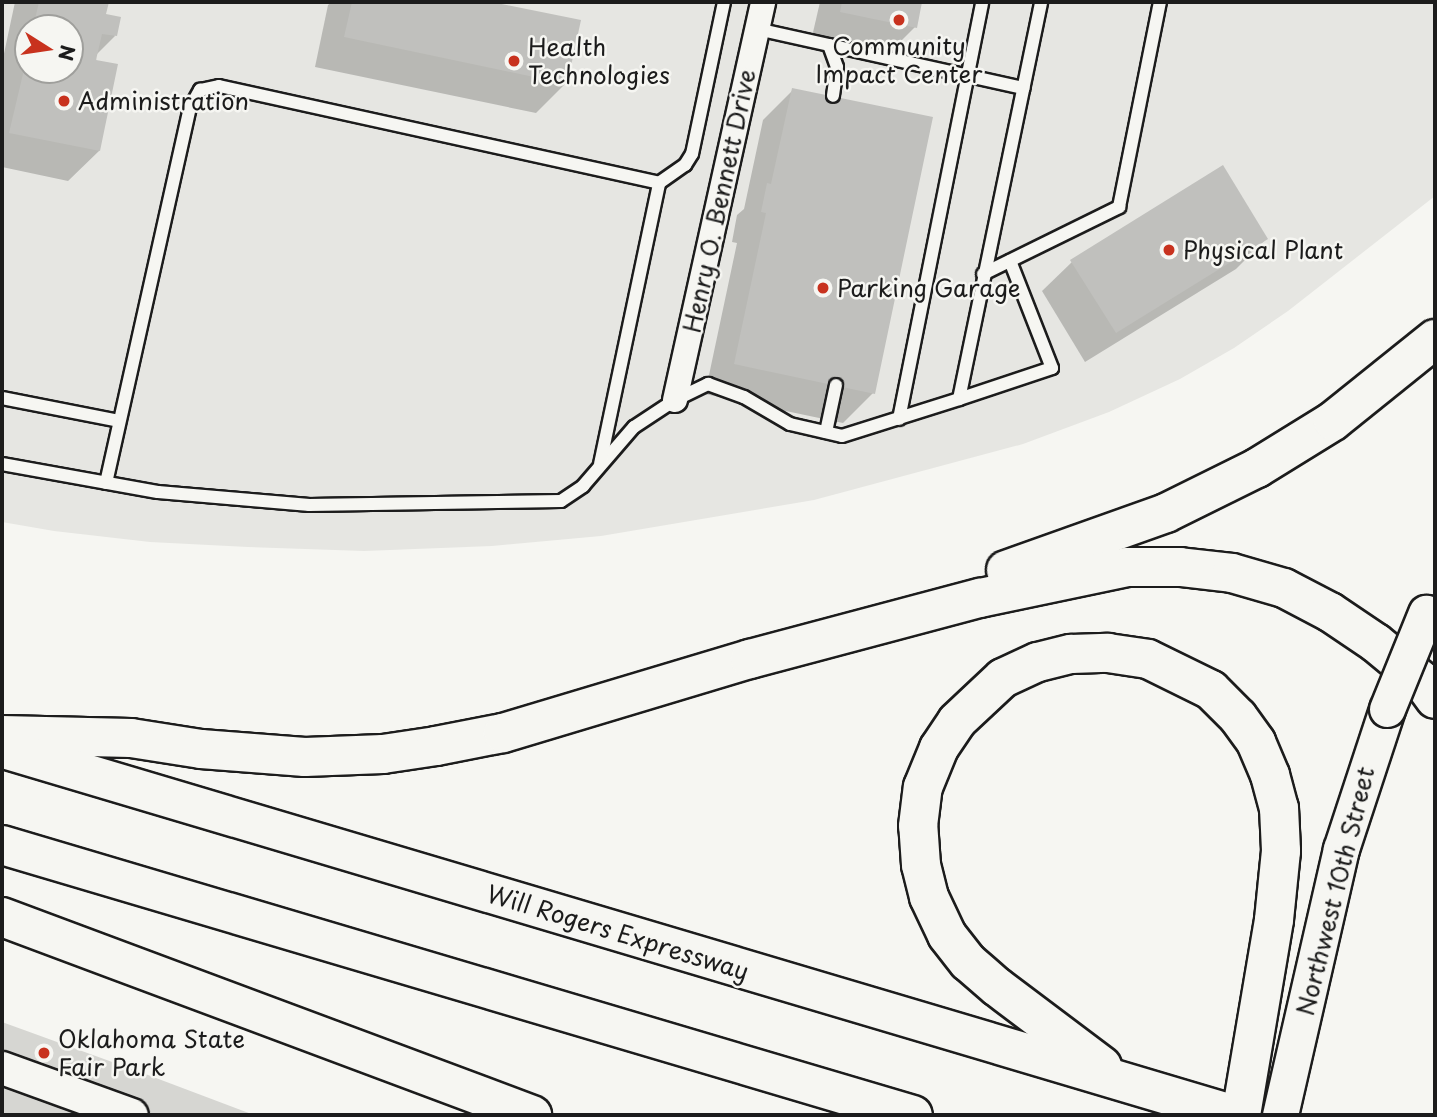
<!DOCTYPE html>
<style>
body{margin:0}
#map{position:relative;width:1437px;height:1117px;overflow:hidden;background:#f6f6f2;font-family:"Playpen Sans",sans-serif}
div>[style]{position:absolute}
[style*='--x']{left:calc(var(--x)*1px);top:calc(var(--y)*1px);width:calc(var(--w)*1px);rotate:calc(var(--a)*1deg)}
.built>*{inset:0;background:#e6e6e2}
.green>*{inset:0;background:#d6d6d2}
.shadow>*{inset:0;background:#0003}
.building>*{inset:0;background:#c0c0bd}
.roads{filter:drop-shadow(2px 0 #1c1c1c) drop-shadow(-2px 0 #1c1c1c) drop-shadow(0 2px #1c1c1c) drop-shadow(0 -2px #1c1c1c)}
.service>*{height:12px;margin:-6px;padding:0 6px;transform-origin:6px;border-radius:6px;background:#f6f6f2}
.minor>*{height:24px;margin:-12px;padding:0 12px;transform-origin:12px;border-radius:12px;background:#f6f6f2}
.tertiary>*{height:32px;margin:-16px;padding:0 16px;transform-origin:16px;border-radius:16px;background:#f6f6f2}
.secondary>*{height:35px;margin:-17.5px;padding:0 17.5px;transform-origin:17.5px;border-radius:17.5px;background:#f6f6f2}
.motorway>*{height:38px;margin:-19px;padding:0 19px;transform-origin:19px;border-radius:19px;background:#f6f6f2}
.bridges{filter:drop-shadow(2px 0 #1c1c1c) drop-shadow(-2px 0 #1c1c1c) drop-shadow(0 2px #1c1c1c) drop-shadow(0 -2px #1c1c1c)}
.secondary-bridge>*{height:35px;margin:-17.5px;padding:0 17.5px;transform-origin:17.5px;border-radius:17.5px;background:#f6f6f2}
.dots>*{width:19px;height:19px;translate:-50% -50%;box-sizing:border-box;border:4px solid #f6f6f2;border-radius:50%}
span{translate:-50% -50%;white-space:nowrap;text-align:center;line-height:1.15;-webkit-text-stroke:5px #f6f6f2;paint-order:stroke}
.poi-label{font-size:24px;color:#1c1c1c}
.left{translate:0 -50%;text-align:left}
.street-label{font-size:24px;color:#1c1c1c}
.frame{position:absolute;inset:0;border:4px solid #1c1c1c;pointer-events:none}
.north{position:absolute;left:14px;top:14px;width:70px;height:70px;box-sizing:border-box;background:#f6f6f2;border:2px solid #9f9f9c;border-radius:50%;rotate:102deg;font-size:19px;font-weight:700;line-height:28px;text-align:center;color:#1c1c1c}
.north::after{content:'';display:block;margin:auto;width:24px;height:32px;background:#c8321e;clip-path:polygon(50% 0,100% 100%,50% 72%,0 100%)}
</style>
<div id="map">
<div class="built">
<div style="clip-path:polygon(evenodd,2px 2px,1435px 2px,1435px 196px,1288px 311px,1234px 348px,1180px 379px,1109px 412px,1023px 444px,814px 500px,601px 536px,492px 546px,364px 551px,248px 547px,150px 542px,54px 531px,2px 522px,2px 2px,28px 28px,70px 28px,70px 70px,28px 70px,28px 28px)"></div>
</div>
<div class="green">
<div style="clip-path:polygon(2px 1022px,148px 1075px,254px 1115px,2px 1115px)"></div>
</div>
<div class="shadow">
<div style="clip-path:polygon(evenodd,15px 2px,107px 2px,104px 16px,115px 36px,96px 55px,99px 151px,68px 181px,2px 167px,2px 63px,15px 2px,28px 28px,70px 28px,70px 70px,28px 70px,28px 28px)"></div>
<div style="clip-path:polygon(332px 2px,484px 2px,579px 22px,566px 83px,536px 113px,315px 67px,328px 5px)"></div>
<div style="clip-path:polygon(820px 2px,921px 2px,915px 27px,885px 57px,811px 41px)"></div>
<div style="clip-path:polygon(793px 90px,873px 393px,843px 423px,705px 394px,737px 243px,732px 242px,737px 215px,744px 209px,763px 120px)"></div>
<div style="clip-path:polygon(1266px 239px,1236px 269px,1085px 362px,1042px 291px,1072px 262px)"></div>
</div>
<div class="building">
<div style="clip-path:polygon(39px 2px,109px 2px,106px 14px,121px 17px,117px 36px,102px 34px,96px 60px,118px 64px,100px 151px,9px 133px,27px 57px,28px 70px,70px 70px,70px 28px,33px 28px)"></div>
<div style="clip-path:polygon(352px 2px,492px 2px,581px 20px,567px 84px,344px 37px)"></div>
<div style="clip-path:polygon(842px 2px,922px 2px,917px 28px,840px 12px)"></div>
<div style="clip-path:polygon(792px 88px,933px 117px,875px 394px,734px 364px,766px 213px,761px 212px,767px 183px,771px 184px)"></div>
<div style="clip-path:polygon(1223px 165px,1268px 239px,1116px 333px,1070px 260px)"></div>
</div>
<div class="roads">
<div class="service">
<div style="--x:757;--y:29;--w:273;--a:12.5"></div>
<div style="--x:829;--y:45;--w:23;--a:70"></div>
<div style="--x:837;--y:67;--w:29;--a:98"></div>
<div style="--x:983;--y:274;--w:152;--a:-26.2"></div>
<div style="--x:1119;--y:207;--w:209;--a:-78.7"></div>
<div style="--x:2;--y:398;--w:119;--a:11.1"></div>
<div style="--x:959;--y:399;--w:98;--a:-18.4"></div>
<div style="--x:1052;--y:368;--w:115;--a:-111.4"></div>
<div style="--x:899;--y:419;--w:425;--a:-78.7"></div>
<div style="--x:826;--y:432;--w:48;--a:-78"></div>
<div style="--x:2;--y:464;--w:158;--a:10.2"></div>
<div style="--x:158;--y:492;--w:152;--a:4.9"></div>
<div style="--x:309;--y:505;--w:252;--a:-0.9"></div>
<div style="--x:561;--y:501;--w:27;--a:-34"></div>
<div style="--x:583;--y:486;--w:78;--a:-49.2"></div>
<div style="--x:634;--y:427;--w:49;--a:-33.4"></div>
<div style="--x:675;--y:400;--w:37;--a:-26"></div>
<div style="--x:708;--y:384;--w:38;--a:20"></div>
<div style="--x:744;--y:397;--w:53;--a:30.4"></div>
<div style="--x:790;--y:424;--w:53;--a:13"></div>
<div style="--x:842;--y:436;--w:123;--a:-17.5"></div>
<div style="--x:959;--y:399;--w:405;--a:-78.3"></div>
<div style="--x:600;--y:464;--w:287;--a:-78.1"></div>
<div style="--x:106;--y:483;--w:384;--a:-77.4"></div>
<div style="--x:190;--y:108;--w:21;--a:-61"></div>
<div style="--x:200;--y:90;--w:19;--a:-12"></div>
<div style="--x:219;--y:86;--w:451;--a:12.4"></div>
<div style="--x:659;--y:183;--w:32;--a:-35"></div>
<div style="--x:685;--y:165;--w:13;--a:-58"></div>
<div style="--x:692;--y:154;--w:155;--a:-78.1"></div>
</div>
<div class="minor">
<div style="--x:675;--y:400;--w:408;--a:-77.5"></div>
</div>
<div class="tertiary">
<div style="--x:2;--y:1068;--w:138;--a:19.9"></div>
</div>
<div class="secondary">
<div style="--x:1280;--y:1115;--w:273;--a:-77.1"></div>
<div style="--x:1341;--y:849;--w:147;--a:-71.8"></div>
</div>
<div class="motorway">
<div style="--x:1006;--y:570;--w:170;--a:-19.6"></div>
<div style="--x:1166;--y:513;--w:102;--a:-26.3"></div>
<div style="--x:1257;--y:468;--w:89;--a:-31.7"></div>
<div style="--x:1333;--y:421;--w:131;--a:-38.8"></div>
<div style="--x:2;--y:735;--w:129;--a:1.3"></div>
<div style="--x:131;--y:738;--w:71;--a:8.9"></div>
<div style="--x:201;--y:749;--w:104;--a:4.4"></div>
<div style="--x:305;--y:757;--w:78;--a:-2.2"></div>
<div style="--x:383;--y:754;--w:54;--a:-8.6"></div>
<div style="--x:436;--y:746;--w:68;--a:-11"></div>
<div style="--x:503;--y:733;--w:258;--a:-16.7"></div>
<div style="--x:750;--y:659;--w:238;--a:-14.9"></div>
<div style="--x:980;--y:598;--w:150;--a:-11.9"></div>
<div style="--x:1127;--y:567;--w:53;--a:0"></div>
<div style="--x:1180;--y:567;--w:52;--a:6.6"></div>
<div style="--x:1232;--y:573;--w:54;--a:16.1"></div>
<div style="--x:1284;--y:588;--w:52;--a:27.6"></div>
<div style="--x:1330;--y:612;--w:55;--a:34"></div>
<div style="--x:1376;--y:643;--w:60;--a:39.6"></div>
<div style="--x:1422;--y:681;--w:22;--a:54"></div>
<div style="--x:4;--y:749;--w:1284;--a:16.56"></div>
<div style="--x:2;--y:845;--w:950;--a:16.51"></div>
<div style="--x:2;--y:917;--w:566;--a:20.48"></div>
<div style="--x:1102;--y:1066;--w:131;--a:-143"></div>
<div style="--x:997;--y:987;--w:38;--a:-139"></div>
<div style="--x:968;--y:962;--w:34;--a:-128"></div>
<div style="--x:947;--y:935;--w:42;--a:-115.3"></div>
<div style="--x:929;--y:897;--w:33;--a:-104"></div>
<div style="--x:921;--y:865;--w:39;--a:-94"></div>
<div style="--x:918;--y:826;--w:39;--a:-83"></div>
<div style="--x:923;--y:787;--w:42;--a:-67.7"></div>
<div style="--x:939;--y:748;--w:32;--a:-56"></div>
<div style="--x:957;--y:721;--w:63;--a:-43.1"></div>
<div style="--x:1003;--y:678;--w:38;--a:-25"></div>
<div style="--x:1038;--y:662;--w:34;--a:-14"></div>
<div style="--x:1071;--y:654;--w:37;--a:-2"></div>
<div style="--x:1108;--y:653;--w:40;--a:8.5"></div>
<div style="--x:1148;--y:659;--w:70;--a:26.2"></div>
<div style="--x:1211;--y:690;--w:38;--a:45"></div>
<div style="--x:1238;--y:717;--w:31;--a:54"></div>
<div style="--x:1256;--y:742;--w:36;--a:67"></div>
<div style="--x:1270;--y:775;--w:34;--a:75"></div>
<div style="--x:1279;--y:808;--w:43;--a:87.3"></div>
<div style="--x:1281;--y:851;--w:69;--a:95.8"></div>
<div style="--x:1274;--y:920;--w:198;--a:99.6"></div>
</div>
</div>
<div class="bridges">
<div class="secondary-bridge">
<div style="--x:1387;--y:709;--w:104;--a:-67.9"></div>
</div>
</div>
<div class="dots">
<div style="left:899px;top:20px;background:#c8321e"></div>
<div style="left:514px;top:61px;background:#c8321e"></div>
<div style="left:64px;top:101px;background:#c8321e"></div>
<div style="left:1169px;top:250px;background:#c8321e"></div>
<div style="left:823px;top:288px;background:#c8321e"></div>
<div style="left:44px;top:1053px;background:#c8321e"></div>
</div>
<div class="poi-label">
<span style="left:899px;top:60px">Community<br>Impact Center</span>
<span class="left" style="left:528px;top:61px">Health<br>Technologies</span>
<span class="left" style="left:78px;top:101px">Administration</span>
<span class="left" style="left:1183px;top:250px">Physical Plant</span>
<span class="left" style="left:837px;top:288px">Parking Garage</span>
<span class="left" style="left:58px;top:1053px">Oklahoma State<br>Fair Park</span>
</div>
<div class="street-label">
<span style="left:719px;top:201px;rotate:-78deg">Henry O. Bennett Drive</span>
<span style="left:1335px;top:891px;rotate:-76deg">Northwest 10th Street</span>
<span style="left:618px;top:932px;rotate:17deg">Will Rogers Expressway</span>
</div>
<div class="frame"></div>
<div class="north">N</div>
</div>
